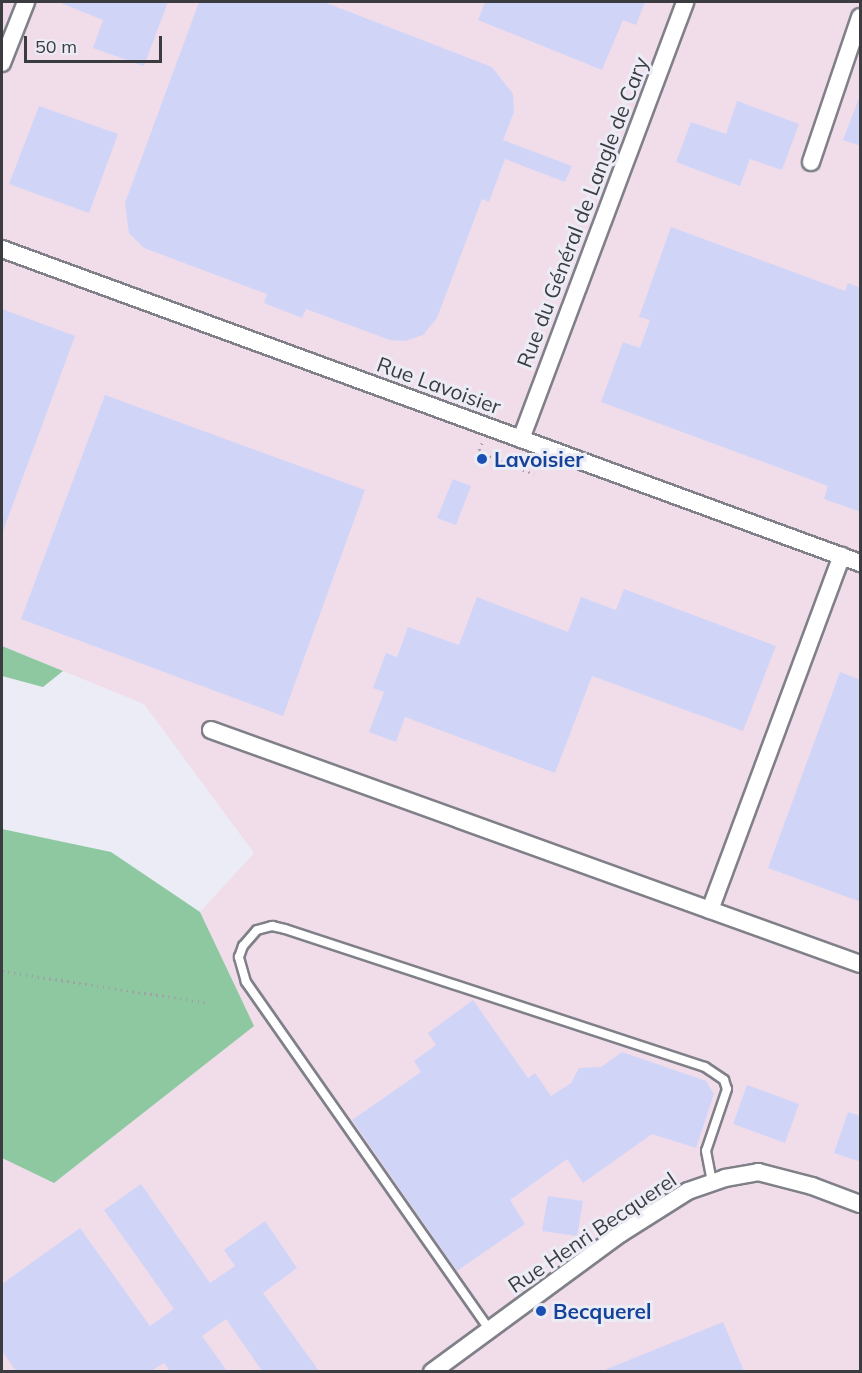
<!DOCTYPE html>
<meta charset="utf-8">
<style>
body{margin:0}
#map{position:relative;width:862px;height:1373px;overflow:hidden;background:#ebecf5;font-family:Mulish,sans-serif}
div>[style]{position:absolute}
[style*='--x']{left:calc(var(--x)*1px);top:calc(var(--y)*1px);width:calc(var(--w)*1px);rotate:calc(var(--a)*1deg)}
.industrial>*{inset:0;background:#f1dcea}
.forest>*{inset:0;background:#8ec8a1}
.building>*{inset:0;background:#d0d5f8}
.path>*{height:3px;margin-top:-1.5px;transform-origin:0;background:repeating-linear-gradient(90deg,#a0a1a7 0 1.5px,transparent 0 6px)}
.roads{filter:drop-shadow(2px 0 #7f8088) drop-shadow(-2px 0 #7f8088) drop-shadow(0 2px #7f8088) drop-shadow(0 -2px #7f8088)}
.lane>*{height:8px;margin:-4px;padding:0 4px;transform-origin:4px;border-radius:4px;background:#fff}
.street>*{height:16px;margin:-8px;padding:0 8px;transform-origin:8px;border-radius:8px;background:#fff}
.dots>*{width:16px;height:16px;translate:-50% -50%;box-sizing:border-box;border:3px solid #ebecf5;border-radius:50%}
span{translate:-50% -50%;white-space:nowrap;text-align:center;line-height:1.15;-webkit-text-stroke:6px #ebecf5;paint-order:stroke}
.street-label{font-size:21px;color:#3b3c3f}
.transit-label{font-size:21px;color:#164399;font-weight:700}
.left{translate:0 -50%;text-align:left}
.frame{position:absolute;inset:0;border:3px solid #3b3c3f;pointer-events:none}
.scale{position:absolute;left:24px;top:36px;width:138px;height:27px;box-sizing:border-box;border:3px solid #3b3c3f;border-top:0;padding-left:8px;font-size:18px;line-height:21px;white-space:nowrap;color:#3b3c3f;-webkit-text-stroke:4px #ebecf5;paint-order:stroke}
</style>
<div id="map">
<div class="industrial">
<div style="clip-path:polygon(2px 2px,860px 2px,860px 1371px,2px 1371px,2px 1158px,54px 1183px,253px 1026px,200px 912px,254px 853px,144px 704px,2px 646px)"></div>
</div>
<div class="forest">
<div style="clip-path:polygon(2px 646px,63px 671px,43px 687px,2px 676px)"></div>
<div style="clip-path:polygon(2px 829px,111px 852px,200px 912px,254px 1026px,54px 1183px,2px 1158px)"></div>
</div>
<div class="building">
<div style="clip-path:polygon(58px 2px,168px 2px,144px 66px,93px 48px,103px 20px)"></div>
<div style="clip-path:polygon(199px 2px,324px 2px,492px 67px,513px 94px,514px 112px,503px 140px,572px 166px,565px 182px,505px 159px,489px 202px,482px 199px,437px 318px,423px 335px,405px 341px,390px 340px,306px 309px,302px 318px,264px 303px,267px 294px,144px 248px,129px 233px,125px 203px)"></div>
<div style="clip-path:polygon(485px 2px,645px 2px,636px 25px,623px 20px,602px 70px,478px 20px)"></div>
<div style="clip-path:polygon(859px 98px,861px 99px,861px 146px,843px 140px)"></div>
<div style="clip-path:polygon(737px 101px,799px 124px,782px 170px,750px 159px,740px 186px,676px 162px,691px 122px,726px 134px)"></div>
<div style="clip-path:polygon(39px 106px,118px 134px,89px 213px,9px 184px)"></div>
<div style="clip-path:polygon(671px 227px,845px 291px,848px 283px,861px 288px,861px 512px,824px 499px,828px 486px,601px 402px,623px 342px,640px 348px,650px 320px,639px 317px)"></div>
<div style="clip-path:polygon(2px 309px,75px 336px,3px 531px,2px 531px)"></div>
<div style="clip-path:polygon(105px 395px,365px 490px,283px 716px,21px 619px)"></div>
<div style="clip-path:polygon(453px 479px,471px 486px,456px 525px,437px 518px)"></div>
<div style="clip-path:polygon(624px 589px,776px 646px,743px 731px,592px 676px,555px 773px,405px 717px,396px 742px,369px 732px,384px 692px,373px 688px,386px 653px,397px 657px,408px 627px,459px 645px,477px 597px,568px 632px,581px 597px,616px 610px)"></div>
<div style="clip-path:polygon(840px 672px,861px 680px,861px 902px,768px 868px)"></div>
<div style="clip-path:polygon(473px 1000px,528px 1078px,535px 1073px,551px 1096px,571px 1083px,579px 1068px,601px 1067px,622px 1052px,706px 1081px,714px 1094px,696px 1148px,652px 1134px,583px 1183px,567px 1159px,510px 1200px,525px 1224px,457px 1271px,352px 1120px,421px 1072px,414px 1061px,436px 1045px,428px 1033px)"></div>
<div style="clip-path:polygon(747px 1085px,799px 1104px,785px 1143px,733px 1124px)"></div>
<div style="clip-path:polygon(848px 1112px,861px 1116px,861px 1162px,834px 1153px)"></div>
<div style="clip-path:polygon(141px 1184px,210px 1283px,235px 1266px,224px 1250px,265px 1221px,297px 1268px,263px 1293px,319px 1371px,262px 1371px,226px 1319px,202px 1336px,227px 1371px,170px 1371px,164px 1363px,151px 1371px,16px 1371px,2px 1351px,2px 1284px,80px 1228px,150px 1326px,174px 1309px,104px 1210px)"></div>
<div style="clip-path:polygon(548px 1196px,583px 1201px,577px 1236px,542px 1231px)"></div>
<div style="clip-path:polygon(723px 1322px,744px 1371px,602px 1371px)"></div>
</div>
<div class="path">
<div style="--x:482;--y:443;--w:10;--a:114"></div>
<div style="--x:478;--y:452;--w:60;--a:21.4"></div>
<div style="--x:2;--y:971;--w:208;--a:8.8"></div>
</div>
<div class="roads">
<div class="lane">
<div style="--x:489;--y:1329;--w:424;--a:-125"></div>
<div style="--x:246;--y:982;--w:26;--a:-106"></div>
<div style="--x:239;--y:957;--w:12;--a:-70"></div>
<div style="--x:243;--y:946;--w:21;--a:-49"></div>
<div style="--x:257;--y:930;--w:16;--a:-15"></div>
<div style="--x:272;--y:926;--w:13;--a:13"></div>
<div style="--x:285;--y:929;--w:442;--a:18.2"></div>
<div style="--x:705;--y:1067;--w:23;--a:34"></div>
<div style="--x:724;--y:1080;--w:9;--a:72"></div>
<div style="--x:727;--y:1089;--w:65;--a:108.7"></div>
<div style="--x:706;--y:1151;--w:33;--a:79"></div>
</div>
<div class="street">
<div style="--x:2;--y:63;--w:66;--a:-68.5"></div>
<div style="--x:811;--y:162;--w:153;--a:-71.3"></div>
<div style="--x:2;--y:249;--w:914;--a:20.1"></div>
<div style="--x:521;--y:439;--w:467;--a:-69.4"></div>
<div style="--x:211;--y:730;--w:690;--a:19.83"></div>
<div style="--x:710;--y:910;--w:378;--a:-69.6"></div>
<div style="--x:432;--y:1372;--w:233;--a:-36.3"></div>
<div style="--x:620;--y:1234;--w:80;--a:-32.3"></div>
<div style="--x:688;--y:1191;--w:39;--a:-19"></div>
<div style="--x:725;--y:1178;--w:34;--a:-10"></div>
<div style="--x:758;--y:1172;--w:56;--a:14.5"></div>
<div style="--x:812;--y:1186;--w:51;--a:20.6"></div>
</div>
</div>
<div class="dots">
<div style="left:482px;top:459px;background:#1a4fb4"></div>
<div style="left:541px;top:1311px;background:#1a4fb4"></div>
</div>
<div class="street-label">
<span style="left:582px;top:212px;rotate:-69deg">Rue du Général de Langle de Cary</span>
<span style="left:439px;top:385px;rotate:20deg">Rue Lavoisier</span>
<span style="left:592px;top:1232px;rotate:-34deg">Rue Henri Becquerel</span>
</div>
<div class="transit-label">
<span class="left" style="left:494px;top:459px">Lavoisier</span>
<span class="left" style="left:553px;top:1311px">Becquerel</span>
</div>
<div class="frame"></div>
<div class="scale">50 m</div>
</div>
